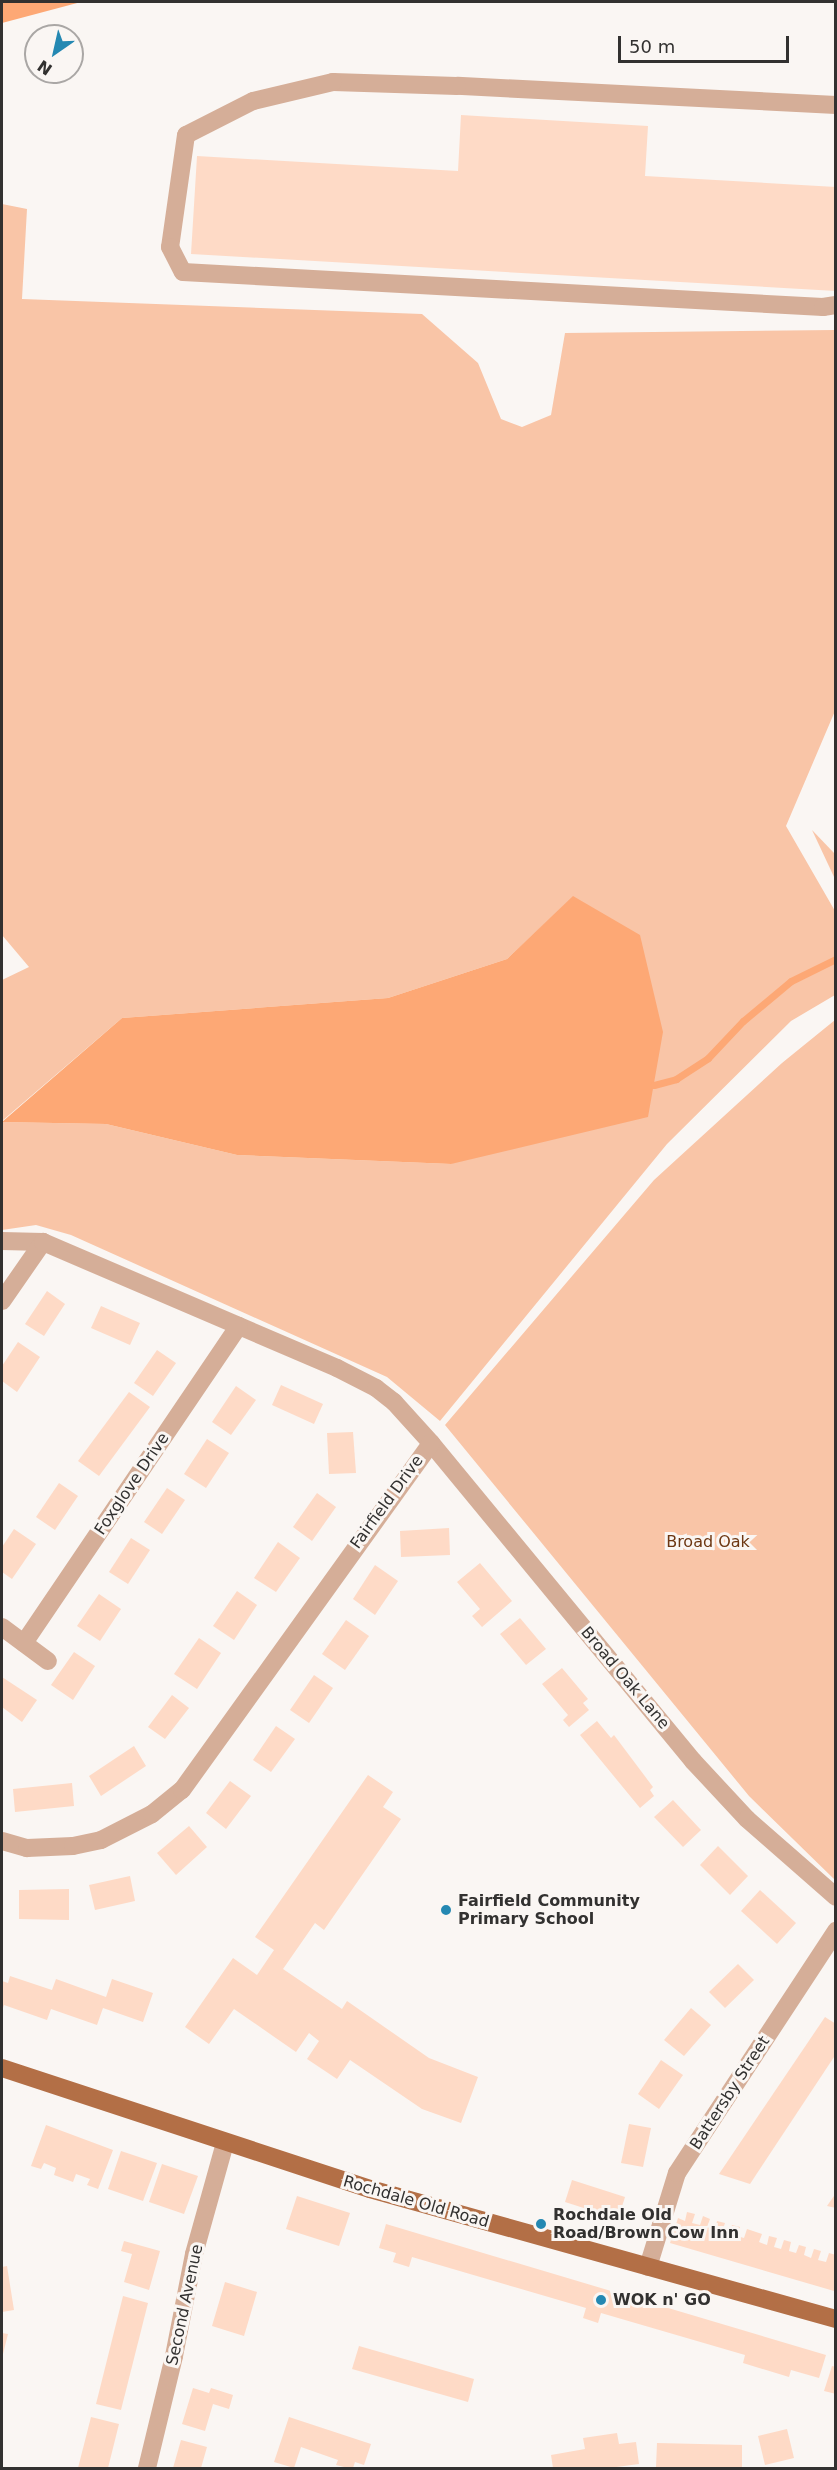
<!DOCTYPE html>
<style>
body{margin:0}
#map{position:relative;width:837px;height:2470px;overflow:hidden;background:#faf6f3;font-family:"DejaVu Sans",sans-serif}
div>[style]{position:absolute}
[style*='--x']{left:calc(var(--x)*1px);top:calc(var(--y)*1px);width:calc(var(--w)*1px);rotate:calc(var(--a)*1deg)}
.green>*{inset:0;background:#f9c5a7}
.water>*{inset:0;background:#fda875}
.stream>*{height:7px;margin:-3.5px;padding:0 3.5px;transform-origin:3.5px;border-radius:3.5px;background:#fda875}
.building>*{inset:0;background:#fedac6}
.minor>*{height:18px;margin:-9px;padding:0 9px;transform-origin:9px;border-radius:9px;background:#d5ae98}
.major>*{height:18px;margin:-9px;padding:0 9px;transform-origin:9px;border-radius:9px;background:#b36f46}
.dots>*{width:16px;height:16px;translate:-50% -50%;box-sizing:border-box;border:3px solid #faf6f3;border-radius:50%}
span{translate:-50% -50%;white-space:nowrap;text-align:center;line-height:1.15;-webkit-text-stroke:6px #faf6f3;paint-order:stroke}
.street-label{font-size:16px;color:#323130}
.park-label{font-size:16px;color:#6d3712}
.poi-label{font-size:16px;color:#323130;font-weight:700}
.left{translate:0 -50%;text-align:left}
.frame{position:absolute;inset:0;border:3px solid #323130;pointer-events:none}
.north{position:absolute;left:24px;top:24px;width:60px;height:60px;box-sizing:border-box;background:#faf6f3;border:2px solid #aaa7a5;border-radius:50%;rotate:214deg;font-size:16px;font-weight:700;line-height:24px;text-align:center;color:#323130}
.north::after{content:'';display:block;margin:auto;width:21px;height:27px;background:#2488b2;clip-path:polygon(50% 0,100% 100%,50% 72%,0 100%)}
.scale{position:absolute;left:618px;top:36px;width:171px;height:27px;box-sizing:border-box;border:3px solid #323130;border-top:0;padding-left:8px;font-size:18px;line-height:21px;white-space:nowrap;color:#323130;-webkit-text-stroke:4px #faf6f3;paint-order:stroke}
</style>
<div id="map">
<div class="green">
<div style="clip-path:polygon(2px 204px,27px 209px,22px 299px,422px 314px,478px 363px,501px 419px,522px 427px,551px 415px,565px 333px,835px 330px,835px 711px,786px 826px,835px 911px,835px 995px,791px 1021px,667px 1144px,440px 1421px,387px 1377px,71px 1235px,36px 1225px,2px 1230px,2px 1122px,106px 1124px,237px 1155px,451px 1164px,573px 897px,507px 959px,388px 998px,122px 1018px,2px 1121px,2px 980px,29px 967px,2px 935px)"></div>
<div style="clip-path:polygon(812px 830px,835px 854px,835px 879px)"></div>
<div style="clip-path:polygon(835px 1020px,835px 1019px,835px 1880px,749px 1796px,445px 1425px,654px 1180px,782px 1063px)"></div>
</div>
<div class="water">
<div style="clip-path:polygon(2px 2px,81px 2px,2px 23px)"></div>
<div style="clip-path:polygon(573px 896px,640px 935px,663px 1032px,648px 1117px,451px 1164px,237px 1155px,106px 1124px,2px 1122px,122px 1018px,388px 998px,507px 959px)"></div>
</div>
<div class="stream">
<div style="--x:654;--y:1085;--w:23;--a:-15"></div>
<div style="--x:676;--y:1079;--w:38;--a:-33"></div>
<div style="--x:708;--y:1058;--w:51;--a:-46.6"></div>
<div style="--x:743;--y:1021;--w:62;--a:-39.8"></div>
<div style="--x:791;--y:981;--w:50;--a:-26.1"></div>
</div>
<div class="building">
<div style="clip-path:polygon(461px 115px,648px 126px,645px 176px,836px 187px,836px 291px,191px 254px,197px 156px,458px 171px)"></div>
<div style="clip-path:polygon(47px 1291px,65px 1304px,44px 1336px,25px 1324px)"></div>
<div style="clip-path:polygon(101px 1306px,140px 1323px,130px 1345px,91px 1328px)"></div>
<div style="clip-path:polygon(18px 1342px,40px 1357px,17px 1392px,2px 1381px,2px 1366px)"></div>
<div style="clip-path:polygon(157px 1350px,176px 1363px,153px 1396px,134px 1383px)"></div>
<div style="clip-path:polygon(281px 1385px,323px 1404px,314px 1424px,272px 1405px)"></div>
<div style="clip-path:polygon(236px 1386px,256px 1400px,231px 1435px,212px 1422px)"></div>
<div style="clip-path:polygon(129px 1392px,150px 1407px,99px 1476px,78px 1461px)"></div>
<div style="clip-path:polygon(353px 1432px,356px 1473px,329px 1474px,327px 1433px)"></div>
<div style="clip-path:polygon(207px 1439px,229px 1453px,206px 1488px,184px 1474px)"></div>
<div style="clip-path:polygon(59px 1483px,78px 1496px,55px 1530px,36px 1517px)"></div>
<div style="clip-path:polygon(167px 1488px,185px 1500px,162px 1534px,144px 1522px)"></div>
<div style="clip-path:polygon(317px 1493px,336px 1507px,312px 1541px,293px 1527px)"></div>
<div style="clip-path:polygon(449px 1528px,450px 1555px,401px 1557px,400px 1531px)"></div>
<div style="clip-path:polygon(14px 1529px,36px 1544px,12px 1579px,2px 1572px,2px 1547px)"></div>
<div style="clip-path:polygon(131px 1538px,150px 1550px,128px 1584px,109px 1572px)"></div>
<div style="clip-path:polygon(278px 1542px,300px 1558px,276px 1592px,254px 1578px)"></div>
<div style="clip-path:polygon(480px 1563px,512px 1601px,482px 1627px,472px 1616px,480px 1609px,457px 1582px)"></div>
<div style="clip-path:polygon(375px 1565px,398px 1581px,375px 1615px,353px 1599px)"></div>
<div style="clip-path:polygon(237px 1591px,257px 1605px,234px 1640px,213px 1626px)"></div>
<div style="clip-path:polygon(99px 1594px,121px 1609px,100px 1641px,77px 1626px)"></div>
<div style="clip-path:polygon(520px 1618px,546px 1649px,526px 1665px,500px 1634px)"></div>
<div style="clip-path:polygon(346px 1620px,369px 1636px,345px 1670px,322px 1654px)"></div>
<div style="clip-path:polygon(199px 1638px,221px 1653px,197px 1689px,174px 1674px)"></div>
<div style="clip-path:polygon(74px 1652px,95px 1666px,73px 1700px,51px 1685px)"></div>
<div style="clip-path:polygon(562px 1668px,588px 1699px,583px 1703px,589px 1710px,569px 1727px,563px 1720px,568px 1715px,542px 1684px)"></div>
<div style="clip-path:polygon(314px 1675px,333px 1688px,309px 1723px,290px 1710px)"></div>
<div style="clip-path:polygon(2px 1677px,37px 1700px,22px 1722px,2px 1707px)"></div>
<div style="clip-path:polygon(172px 1695px,189px 1708px,165px 1739px,148px 1727px)"></div>
<div style="clip-path:polygon(597px 1721px,611px 1738px,614px 1735px,653px 1787px,650px 1790px,654px 1796px,640px 1808px,580px 1735px)"></div>
<div style="clip-path:polygon(276px 1726px,295px 1739px,271px 1772px,253px 1760px)"></div>
<div style="clip-path:polygon(134px 1746px,146px 1766px,101px 1796px,89px 1776px)"></div>
<div style="clip-path:polygon(368px 1775px,393px 1792px,383px 1807px,401px 1819px,324px 1930px,315px 1923px,283px 1969px,342px 2009px,347px 2001px,429px 2058px,478px 2077px,461px 2123px,422px 2109px,350px 2060px,337px 2079px,307px 2059px,319px 2041px,309px 2033px,296px 2052px,234px 2009px,209px 2044px,185px 2027px,233px 1958px,257px 1975px,274px 1950px,255px 1937px)"></div>
<div style="clip-path:polygon(230px 1781px,251px 1796px,226px 1829px,206px 1813px)"></div>
<div style="clip-path:polygon(72px 1783px,74px 1806px,15px 1812px,13px 1789px)"></div>
<div style="clip-path:polygon(673px 1800px,701px 1830px,683px 1847px,654px 1817px)"></div>
<div style="clip-path:polygon(189px 1826px,207px 1847px,176px 1875px,157px 1853px)"></div>
<div style="clip-path:polygon(718px 1846px,748px 1876px,730px 1895px,700px 1865px)"></div>
<div style="clip-path:polygon(130px 1876px,135px 1901px,95px 1910px,89px 1885px)"></div>
<div style="clip-path:polygon(69px 1889px,69px 1920px,19px 1919px,19px 1890px)"></div>
<div style="clip-path:polygon(760px 1890px,796px 1923px,777px 1944px,741px 1911px)"></div>
<div style="clip-path:polygon(738px 1964px,754px 1980px,725px 2008px,709px 1992px)"></div>
<div style="clip-path:polygon(10px 1976px,52px 1990px,56px 1979px,106px 1997px,112px 1979px,153px 1993px,143px 2022px,103px 2008px,97px 2025px,51px 2009px,47px 2020px,4px 2005px,2px 2011px,2px 1981px,8px 1983px)"></div>
<div style="clip-path:polygon(691px 2008px,711px 2025px,684px 2056px,664px 2040px)"></div>
<div style="clip-path:polygon(825px 2017px,836px 2024px,836px 2054px,750px 2184px,719px 2174px)"></div>
<div style="clip-path:polygon(661px 2060px,683px 2075px,659px 2109px,638px 2094px)"></div>
<div style="clip-path:polygon(629px 2124px,651px 2128px,643px 2167px,621px 2163px)"></div>
<div style="clip-path:polygon(46px 2125px,113px 2150px,98px 2189px,87px 2185px,90px 2179px,76px 2174px,73px 2182px,54px 2175px,56px 2168px,44px 2163px,41px 2169px,31px 2166px)"></div>
<div style="clip-path:polygon(121px 2151px,157px 2163px,143px 2201px,108px 2189px)"></div>
<div style="clip-path:polygon(162px 2164px,198px 2176px,184px 2214px,149px 2202px)"></div>
<div style="clip-path:polygon(572px 2180px,625px 2197px,618px 2219px,565px 2202px)"></div>
<div style="clip-path:polygon(836px 2193px,836px 2208px,827px 2206px)"></div>
<div style="clip-path:polygon(297px 2196px,350px 2213px,339px 2246px,286px 2229px)"></div>
<div style="clip-path:polygon(687px 2212px,695px 2214px,692px 2223px,700px 2225px,703px 2216px,710px 2219px,707px 2227px,715px 2230px,717px 2221px,725px 2223px,722px 2232px,729px 2234px,732px 2225px,740px 2227px,737px 2236px,744px 2238px,747px 2229px,762px 2234px,759px 2242px,767px 2245px,769px 2236px,777px 2238px,774px 2247px,781px 2249px,784px 2240px,791px 2242px,789px 2251px,796px 2253px,799px 2245px,806px 2247px,804px 2255px,811px 2258px,814px 2249px,821px 2251px,818px 2260px,826px 2262px,829px 2253px,836px 2255px,834px 2291px,670px 2243px,678px 2218px,685px 2221px)"></div>
<div style="clip-path:polygon(386px 2224px,826px 2355px,819px 2378px,791px 2370px,789px 2377px,743px 2363px,745px 2355px,601px 2313px,598px 2323px,583px 2318px,586px 2308px,412px 2257px,409px 2267px,393px 2262px,396px 2253px,379px 2248px)"></div>
<div style="clip-path:polygon(124px 2241px,160px 2251px,149px 2290px,124px 2282px,132px 2254px,121px 2251px)"></div>
<div style="clip-path:polygon(7px 2266px,14px 2310px,2px 2312px,2px 2267px)"></div>
<div style="clip-path:polygon(225px 2282px,257px 2292px,244px 2336px,212px 2326px)"></div>
<div style="clip-path:polygon(123px 2296px,148px 2303px,121px 2410px,96px 2404px)"></div>
<div style="clip-path:polygon(2px 2333px,8px 2334px,2px 2358px)"></div>
<div style="clip-path:polygon(359px 2346px,474px 2379px,468px 2402px,352px 2369px)"></div>
<div style="clip-path:polygon(832px 2366px,836px 2367px,836px 2394px,824px 2391px)"></div>
<div style="clip-path:polygon(193px 2388px,209px 2393px,211px 2388px,233px 2395px,229px 2409px,213px 2404px,205px 2431px,182px 2424px)"></div>
<div style="clip-path:polygon(91px 2417px,119px 2424px,108px 2468px,78px 2468px)"></div>
<div style="clip-path:polygon(289px 2417px,371px 2444px,364px 2465px,355px 2462px,353px 2468px,348px 2468px,336px 2465px,338px 2460px,301px 2447px,294px 2468px,274px 2462px)"></div>
<div style="clip-path:polygon(787px 2429px,794px 2458px,765px 2465px,758px 2436px)"></div>
<div style="clip-path:polygon(617px 2433px,619px 2444px,636px 2442px,639px 2464px,609px 2468px,553px 2468px,551px 2455px,585px 2449px,583px 2438px)"></div>
<div style="clip-path:polygon(181px 2440px,207px 2447px,201px 2468px,173px 2468px)"></div>
<div style="clip-path:polygon(657px 2443px,742px 2445px,742px 2468px,656px 2467px)"></div>
</div>
<div class="minor">
<div style="--x:836;--y:105;--w:379;--a:-177.1"></div>
<div style="--x:457;--y:86;--w:124;--a:-178.2"></div>
<div style="--x:333;--y:82;--w:82;--a:166.6"></div>
<div style="--x:253;--y:101;--w:75;--a:153.1"></div>
<div style="--x:186;--y:135;--w:113;--a:98.1"></div>
<div style="--x:170;--y:247;--w:28;--a:63"></div>
<div style="--x:183;--y:272;--w:641;--a:3.13"></div>
<div style="--x:823;--y:307;--w:13;--a:-9"></div>
<div style="--x:2;--y:1241;--w:41;--a:1.4"></div>
<div style="--x:2;--y:1301;--w:72;--a:-55.2"></div>
<div style="--x:43;--y:1242;--w:320;--a:23.2"></div>
<div style="--x:337;--y:1368;--w:44;--a:27.1"></div>
<div style="--x:376;--y:1388;--w:23;--a:38"></div>
<div style="--x:394;--y:1402;--w:55;--a:47.9"></div>
<div style="--x:431;--y:1443;--w:412;--a:50.5"></div>
<div style="--x:693;--y:1761;--w:79;--a:47"></div>
<div style="--x:747;--y:1819;--w:118;--a:41.2"></div>
<div style="--x:2;--y:1627;--w:57;--a:36.5"></div>
<div style="--x:24;--y:1643;--w:383;--a:-55.9"></div>
<div style="--x:2;--y:1841;--w:26;--a:16"></div>
<div style="--x:27;--y:1848;--w:46;--a:-2.5"></div>
<div style="--x:73;--y:1846;--w:29;--a:-12"></div>
<div style="--x:101;--y:1840;--w:57;--a:-27"></div>
<div style="--x:152;--y:1814;--w:38;--a:-39"></div>
<div style="--x:182;--y:1790;--w:427;--a:-54.3"></div>
<div style="--x:648;--y:2267;--w:98;--a:-72.9"></div>
<div style="--x:677;--y:2173;--w:290;--a:-56.7"></div>
<div style="--x:147;--y:2468;--w:115;--a:-76.4"></div>
<div style="--x:174;--y:2356;--w:104;--a:-78.9"></div>
<div style="--x:194;--y:2254;--w:115;--a:-74.4"></div>
</div>
<div class="major">
<div style="--x:2;--y:2068;--w:387;--a:18.2"></div>
<div style="--x:370;--y:2189;--w:484;--a:15.6"></div>
</div>
<div class="dots">
<div style="left:446px;top:1910px;background:#2488b2"></div>
<div style="left:541px;top:2224px;background:#2488b2"></div>
<div style="left:601px;top:2300px;background:#2488b2"></div>
</div>
<div class="street-label">
<span style="left:132px;top:1484px;rotate:-56deg">Foxglove Drive</span>
<span style="left:387px;top:1502px;rotate:-54deg">Fairfield Drive</span>
<span style="left:625px;top:1678px;rotate:50deg">Broad Oak Lane</span>
<span style="left:730px;top:2093px;rotate:-57deg">Battersby Street</span>
<span style="left:416px;top:2202px;rotate:16deg">Rochdale Old Road</span>
<span style="left:185px;top:2305px;rotate:-78deg">Second Avenue</span>
</div>
<div class="park-label">
<span style="left:708px;top:1542px">Broad Oak</span>
</div>
<div class="poi-label">
<span class="left" style="left:458px;top:1910px">Fairfield Community<br>Primary School</span>
<span class="left" style="left:553px;top:2224px">Rochdale Old<br>Road/Brown Cow Inn</span>
<span class="left" style="left:613px;top:2300px">WOK n' GO</span>
</div>
<div class="frame"></div>
<div class="north">N</div>
<div class="scale">50 m</div>
</div>
